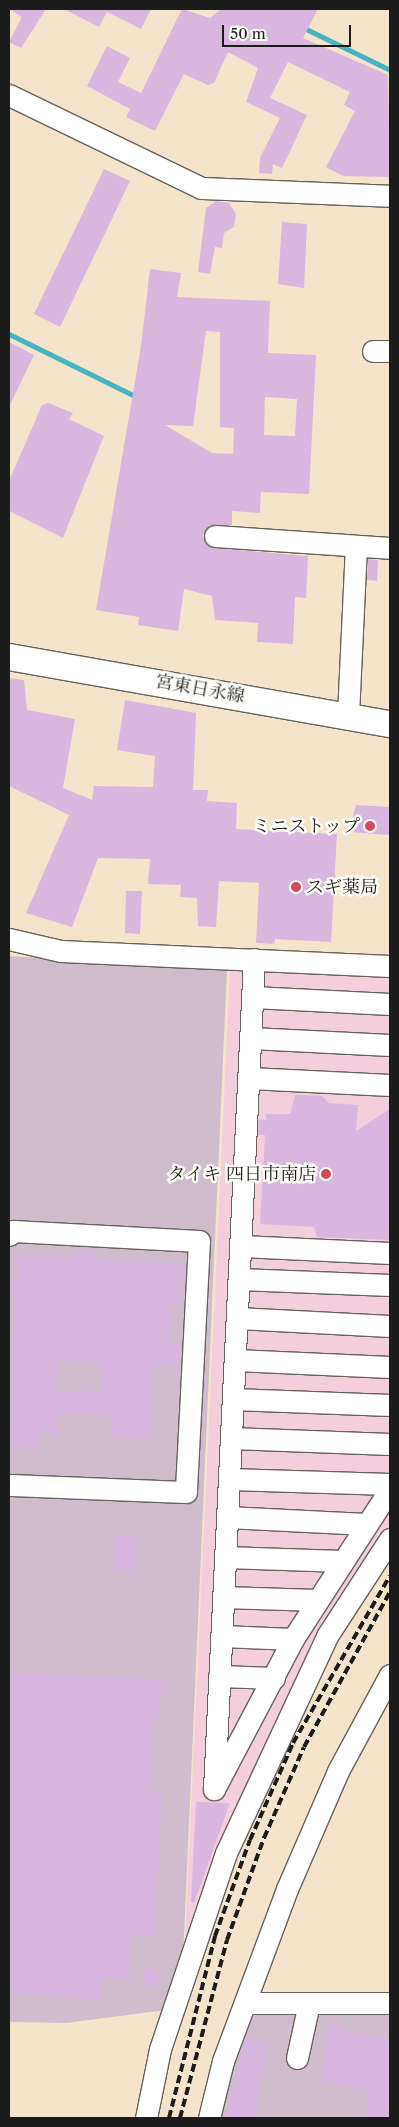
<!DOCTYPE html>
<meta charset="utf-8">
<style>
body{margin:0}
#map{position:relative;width:399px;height:2127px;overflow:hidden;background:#f5e4cc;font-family:"Libre Caslon Text","Noto Serif JP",serif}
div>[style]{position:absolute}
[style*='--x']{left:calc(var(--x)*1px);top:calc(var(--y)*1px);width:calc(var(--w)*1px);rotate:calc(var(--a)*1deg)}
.built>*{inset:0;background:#f3cfde}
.industrial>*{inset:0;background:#cfbdce}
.stream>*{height:5px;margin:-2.5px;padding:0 2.5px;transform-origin:2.5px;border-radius:2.5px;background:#46b4c1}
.building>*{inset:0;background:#d7b7dd}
.roads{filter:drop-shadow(1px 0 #68625a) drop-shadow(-1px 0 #68625a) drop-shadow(0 1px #68625a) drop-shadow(0 -1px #68625a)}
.minor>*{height:21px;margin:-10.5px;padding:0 10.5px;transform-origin:10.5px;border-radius:10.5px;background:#fff}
.major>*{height:26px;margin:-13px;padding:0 13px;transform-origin:13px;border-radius:13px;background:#fff}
.rail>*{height:4px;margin-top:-2px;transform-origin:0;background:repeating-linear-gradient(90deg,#1c1c1c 0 8px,transparent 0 12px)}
.dots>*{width:14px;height:14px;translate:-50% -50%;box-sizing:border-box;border:2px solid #fdfcf7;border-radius:50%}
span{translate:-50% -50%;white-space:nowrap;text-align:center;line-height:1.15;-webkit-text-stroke:5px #fdfcf7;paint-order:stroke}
.street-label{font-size:18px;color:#1c1c1c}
.poi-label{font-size:18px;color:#1c1c1c}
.right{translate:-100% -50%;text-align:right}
.left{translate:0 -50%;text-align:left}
.frame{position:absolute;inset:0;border:10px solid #1c1c1c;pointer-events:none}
.scale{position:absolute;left:222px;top:25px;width:129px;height:22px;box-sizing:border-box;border:2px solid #1c1c1c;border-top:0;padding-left:6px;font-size:15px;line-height:18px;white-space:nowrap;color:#1c1c1c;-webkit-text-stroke:4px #fdfcf7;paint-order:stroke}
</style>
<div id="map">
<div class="built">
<div style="clip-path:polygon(230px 969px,390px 977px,390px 1527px,377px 1545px,194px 1929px,185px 1937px)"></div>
</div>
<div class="industrial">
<div style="clip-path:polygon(9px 956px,227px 969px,182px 1980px,173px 2009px,66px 2023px,9px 2022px)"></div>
<div style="clip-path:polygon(251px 2015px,390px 2015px,390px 2118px,217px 2118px,240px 2035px)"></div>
</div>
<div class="stream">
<div style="--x:302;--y:27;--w:98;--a:26"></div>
<div style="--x:9;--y:334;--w:143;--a:26.2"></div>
</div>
<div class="building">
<div style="clip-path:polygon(9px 9px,46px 9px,21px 48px,9px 42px,22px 17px)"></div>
<div style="clip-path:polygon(64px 9px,151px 9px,141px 29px,107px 12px,99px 27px)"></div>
<div style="clip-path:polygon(182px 9px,210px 18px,221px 9px,318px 9px,303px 38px,388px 75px,390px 177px,343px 176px,326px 167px,355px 111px,344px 105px,350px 92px,288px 62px,270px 98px,307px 115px,282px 168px,273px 164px,272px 174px,259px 173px,260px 158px,280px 118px,246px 102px,258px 68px,228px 52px,214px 83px,208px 85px,184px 74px,155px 131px,126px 117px,130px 109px,87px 86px,107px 46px,130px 58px,118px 82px,141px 93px)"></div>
<div style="clip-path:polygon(104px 169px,130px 181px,60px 327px,34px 314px)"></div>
<div style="clip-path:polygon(216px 201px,229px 203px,236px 214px,234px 227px,224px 233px,222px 248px,215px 247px,210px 274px,198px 272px,206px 208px)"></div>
<div style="clip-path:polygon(282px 222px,307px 224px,304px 288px,278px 284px)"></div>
<div style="clip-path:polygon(evenodd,150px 269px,181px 273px,177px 297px,270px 301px,268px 353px,316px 355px,309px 494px,261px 492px,260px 513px,232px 511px,232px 525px,210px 525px,203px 535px,204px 542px,214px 548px,308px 556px,306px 598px,295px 597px,293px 644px,257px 642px,258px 623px,215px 620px,212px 596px,184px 589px,178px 631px,138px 625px,139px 617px,96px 610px,141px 346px,150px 269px,206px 331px,220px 332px,220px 427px,234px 428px,233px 454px,212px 453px,165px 425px,193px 426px,206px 331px,150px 269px,265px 397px,297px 399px,295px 436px,264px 435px,265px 397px)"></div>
<div style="clip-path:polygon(9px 342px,34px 355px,9px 407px)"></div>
<div style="clip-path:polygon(48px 403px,73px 413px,69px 419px,104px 436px,63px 538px,9px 511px,9px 481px,42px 405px)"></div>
<div style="clip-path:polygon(368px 559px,378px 560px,377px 581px,367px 580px)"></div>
<div style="clip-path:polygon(9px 678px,24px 680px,27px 710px,75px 719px,63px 788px,92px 800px,94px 786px,153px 787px,155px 756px,117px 750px,125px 700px,196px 713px,193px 790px,208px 790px,207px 801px,237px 803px,236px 829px,337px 834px,331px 942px,275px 939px,274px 944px,256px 943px,259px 883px,219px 881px,216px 927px,198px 926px,197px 898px,180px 897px,181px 885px,148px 884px,150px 859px,98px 858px,72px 927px,26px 913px,69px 815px,9px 786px)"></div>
<div style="clip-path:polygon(356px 805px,390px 807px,390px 835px,349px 832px)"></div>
<div style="clip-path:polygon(126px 891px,142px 891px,140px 934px,125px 933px)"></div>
<div style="clip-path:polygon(295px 1095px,322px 1096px,329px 1103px,358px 1105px,356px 1131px,390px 1109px,390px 1240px,317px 1237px,314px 1227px,260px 1224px,265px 1135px,258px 1135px,259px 1119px,266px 1120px,266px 1114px,290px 1114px)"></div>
<div style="clip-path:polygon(evenodd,93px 1248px,93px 1258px,185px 1264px,183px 1303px,172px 1303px,170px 1343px,181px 1343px,180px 1364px,156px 1365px,152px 1371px,150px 1439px,112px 1437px,113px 1415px,57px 1413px,61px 1435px,40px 1431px,39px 1447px,10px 1446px,16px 1296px,9px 1296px,10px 1281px,17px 1281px,18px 1254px,74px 1257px,75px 1249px,93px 1248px,58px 1361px,102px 1363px,102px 1390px,56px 1391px,58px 1361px)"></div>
<div style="clip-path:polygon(116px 1536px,137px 1537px,136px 1572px,114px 1571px)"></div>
<div style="clip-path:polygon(9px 1673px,167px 1679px,167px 1698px,159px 1698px,158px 1723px,153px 1722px,150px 1793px,162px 1793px,155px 1935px,131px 1934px,130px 1980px,102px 1979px,101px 1999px,9px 1993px)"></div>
<div style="clip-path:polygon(196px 1802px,230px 1803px,194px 1903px,191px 1902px)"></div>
<div style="clip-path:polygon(144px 1970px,158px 1970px,158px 1985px,143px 1985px)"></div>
<div style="clip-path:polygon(330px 2023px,343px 2023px,343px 2031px,390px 2038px,390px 2118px,365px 2118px,370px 2090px,320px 2081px)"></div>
<div style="clip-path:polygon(245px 2038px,268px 2042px,255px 2118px,226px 2118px)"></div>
</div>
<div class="roads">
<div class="minor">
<div style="--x:9;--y:95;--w:213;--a:25.8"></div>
<div style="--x:201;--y:188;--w:189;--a:2.4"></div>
<div style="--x:373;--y:351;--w:17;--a:0"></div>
<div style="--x:215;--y:536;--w:175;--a:3.9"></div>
<div style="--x:348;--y:715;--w:169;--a:-87.3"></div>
<div style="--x:9;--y:939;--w:53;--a:13"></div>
<div style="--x:61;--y:951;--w:329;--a:2.6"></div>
<div style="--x:254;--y:959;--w:831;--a:92.76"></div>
<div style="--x:214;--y:1789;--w:170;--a:-62.2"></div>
<div style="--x:293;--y:1639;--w:179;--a:-57.1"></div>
<div style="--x:253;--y:997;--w:137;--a:2.9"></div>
<div style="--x:251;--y:1038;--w:139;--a:2.9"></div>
<div style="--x:249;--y:1078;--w:141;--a:2.8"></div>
<div style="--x:9;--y:1235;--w:6;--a:-45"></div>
<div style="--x:13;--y:1231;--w:186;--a:3.1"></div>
<div style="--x:199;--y:1241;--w:251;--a:93"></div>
<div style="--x:186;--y:1492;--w:177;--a:-177.7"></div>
<div style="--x:241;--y:1246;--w:149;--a:2.7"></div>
<div style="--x:239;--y:1279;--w:151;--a:2.3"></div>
<div style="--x:237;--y:1318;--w:153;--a:3"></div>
<div style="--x:235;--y:1360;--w:155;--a:2.6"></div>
<div style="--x:233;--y:1399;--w:157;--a:2.2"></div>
<div style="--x:231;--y:1438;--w:159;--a:2.2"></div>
<div style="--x:229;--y:1479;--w:161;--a:1.8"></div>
<div style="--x:227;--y:1517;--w:139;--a:2.9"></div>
<div style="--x:225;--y:1557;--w:117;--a:2"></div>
<div style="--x:223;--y:1597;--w:94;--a:1.8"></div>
<div style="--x:221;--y:1636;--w:72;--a:2.4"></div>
<div style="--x:219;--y:1676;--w:55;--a:2.1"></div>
<div style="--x:247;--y:2003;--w:143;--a:0"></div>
<div style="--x:297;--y:2058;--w:56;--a:-77.7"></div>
<div style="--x:146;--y:2118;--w:70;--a:-78.5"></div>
<div style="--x:160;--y:2049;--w:207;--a:-71.4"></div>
<div style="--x:226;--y:1853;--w:239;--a:-65"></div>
<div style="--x:327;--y:1636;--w:116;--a:-57"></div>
<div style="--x:209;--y:2118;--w:59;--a:-76.2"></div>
<div style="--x:223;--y:2061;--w:184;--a:-69.6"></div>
<div style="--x:287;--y:1889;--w:129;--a:-66.6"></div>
<div style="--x:338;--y:1771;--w:109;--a:-61.6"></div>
</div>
<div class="major">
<div style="--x:9;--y:657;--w:387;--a:10"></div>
</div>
</div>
<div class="rail">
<div style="--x:169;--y:2118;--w:188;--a:-75.8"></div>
<div style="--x:215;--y:1936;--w:102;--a:-70"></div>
<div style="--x:250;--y:1840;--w:106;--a:-66.1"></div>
<div style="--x:293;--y:1743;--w:193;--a:-59.9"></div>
<div style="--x:180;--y:2118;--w:184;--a:-75.2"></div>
<div style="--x:227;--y:1940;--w:109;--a:-70.1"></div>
<div style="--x:264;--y:1838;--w:99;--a:-66.3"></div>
<div style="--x:304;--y:1747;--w:177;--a:-61"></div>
</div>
<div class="dots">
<div style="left:370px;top:826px;background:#d1495b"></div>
<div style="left:296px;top:887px;background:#d1495b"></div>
<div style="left:326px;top:1174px;background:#d1495b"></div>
</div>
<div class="street-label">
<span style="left:200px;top:689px;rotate:10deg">宮東日永線</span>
</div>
<div class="poi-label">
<span class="right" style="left:360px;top:826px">ミニストップ</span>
<span class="left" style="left:306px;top:887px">スギ薬局</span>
<span class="right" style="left:316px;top:1174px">タイキ 四日市南店</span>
</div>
<div class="frame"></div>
<div class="scale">50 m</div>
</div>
